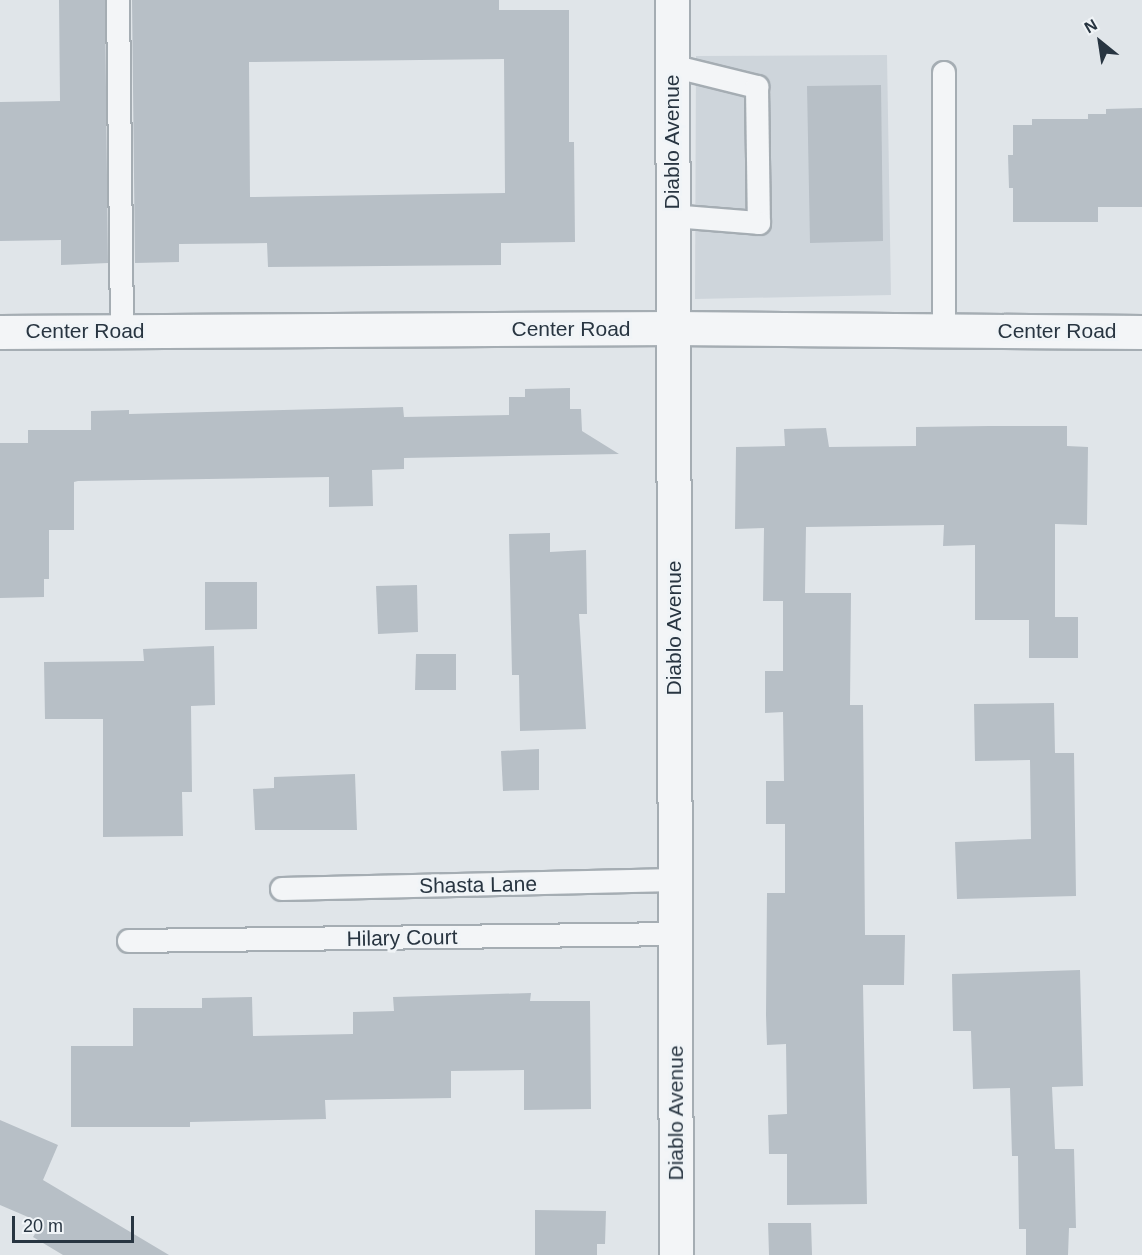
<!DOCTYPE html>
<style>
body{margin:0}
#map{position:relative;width:1142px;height:1255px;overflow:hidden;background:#e0e5e9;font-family:Helvetica,sans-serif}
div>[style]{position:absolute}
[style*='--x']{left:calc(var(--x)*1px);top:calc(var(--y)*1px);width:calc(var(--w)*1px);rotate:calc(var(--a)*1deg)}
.built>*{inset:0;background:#ced5db}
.building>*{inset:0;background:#b7bfc6}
.roads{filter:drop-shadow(2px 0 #a5adb3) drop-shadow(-2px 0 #a5adb3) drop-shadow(0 2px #a5adb3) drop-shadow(0 -2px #a5adb3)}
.service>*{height:22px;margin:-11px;padding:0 11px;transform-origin:11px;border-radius:11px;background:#f3f5f7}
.minor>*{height:33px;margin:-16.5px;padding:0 16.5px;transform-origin:16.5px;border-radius:16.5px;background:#f3f5f7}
.tertiary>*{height:33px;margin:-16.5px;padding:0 16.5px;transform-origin:16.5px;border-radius:16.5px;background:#f3f5f7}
span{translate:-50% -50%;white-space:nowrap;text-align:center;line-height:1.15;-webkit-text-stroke:6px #f0f4f7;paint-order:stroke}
.street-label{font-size:21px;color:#283541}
.north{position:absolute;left:1070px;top:12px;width:60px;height:60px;-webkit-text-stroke:4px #f0f4f7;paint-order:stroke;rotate:330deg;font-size:16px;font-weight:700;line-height:24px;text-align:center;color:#283541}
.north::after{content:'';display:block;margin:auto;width:21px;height:27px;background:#283541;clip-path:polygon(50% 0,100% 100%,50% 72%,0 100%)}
.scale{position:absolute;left:12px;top:1216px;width:122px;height:27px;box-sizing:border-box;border:3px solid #283541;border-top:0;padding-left:8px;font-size:18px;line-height:21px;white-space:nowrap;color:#283541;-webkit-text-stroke:4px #f0f4f7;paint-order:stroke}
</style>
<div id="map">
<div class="built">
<div style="clip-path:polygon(887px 55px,891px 295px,695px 299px,696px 56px)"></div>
</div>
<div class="building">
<div style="clip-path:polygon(59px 0,105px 0,108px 263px,61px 265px,61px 240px,0 241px,0 102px,60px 101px)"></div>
<div style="clip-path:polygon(evenodd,132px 0,499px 0,499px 10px,569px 10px,569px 142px,574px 142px,575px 242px,501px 243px,501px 265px,268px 267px,267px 243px,179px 244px,179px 262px,135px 263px,132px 0,504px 59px,505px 193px,250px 197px,249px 62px,504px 59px)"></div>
<div style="clip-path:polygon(881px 85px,883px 241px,810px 243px,807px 86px)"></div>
<div style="clip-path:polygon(1142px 108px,1142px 207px,1098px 207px,1098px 222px,1013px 222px,1013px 188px,1009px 188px,1008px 155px,1013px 155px,1013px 125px,1032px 125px,1032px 119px,1088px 119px,1088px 114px,1106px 114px,1106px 109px)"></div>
<div style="clip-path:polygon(570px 388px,570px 409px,581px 409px,582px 431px,619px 454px,404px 458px,404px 469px,372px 470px,373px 506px,329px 507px,329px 477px,78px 481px,74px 482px,74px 530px,49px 530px,49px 579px,44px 579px,44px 597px,0 598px,0 443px,28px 443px,28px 430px,91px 430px,91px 411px,129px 410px,129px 414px,403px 407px,404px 417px,509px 415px,509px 397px,525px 397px,525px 389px)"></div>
<div style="clip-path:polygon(989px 426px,1067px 426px,1067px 446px,1088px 447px,1087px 525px,1055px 524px,1055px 617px,1078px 617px,1078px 658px,1029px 658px,1029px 620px,975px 620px,975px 545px,943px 546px,944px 525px,806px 527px,805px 593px,851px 593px,850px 705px,863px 705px,865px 935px,905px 935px,904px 985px,863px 985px,867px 1204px,787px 1205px,787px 1154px,769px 1154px,768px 1115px,787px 1114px,786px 1044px,767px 1045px,766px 1015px,767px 893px,785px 893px,785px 824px,766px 824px,766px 781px,784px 781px,783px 712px,765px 713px,765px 671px,783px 671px,783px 601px,763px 601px,764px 528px,735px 529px,736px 447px,785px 446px,784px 429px,826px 428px,829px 447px,916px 446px,916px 427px)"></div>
<div style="clip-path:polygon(550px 533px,550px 552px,586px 550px,587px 614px,579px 614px,586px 729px,520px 731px,519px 675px,512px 675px,509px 534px)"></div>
<div style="clip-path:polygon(205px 582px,257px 582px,257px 629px,205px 630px)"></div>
<div style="clip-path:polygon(417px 585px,418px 632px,378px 634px,376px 586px)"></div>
<div style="clip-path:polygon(214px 646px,215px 705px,191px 706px,192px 792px,182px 792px,183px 836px,103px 837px,103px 719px,45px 719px,44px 662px,144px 661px,143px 649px)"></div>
<div style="clip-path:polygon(416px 654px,456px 654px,456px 690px,415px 690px)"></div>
<div style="clip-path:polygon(1054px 703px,1055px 753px,1074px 753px,1076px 896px,957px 899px,955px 842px,1031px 839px,1030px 760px,975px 761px,974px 704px)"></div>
<div style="clip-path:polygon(539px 749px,539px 790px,503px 791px,501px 751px)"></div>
<div style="clip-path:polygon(355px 774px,357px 830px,255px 830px,253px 789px,274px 788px,274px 777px)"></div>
<div style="clip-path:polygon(1080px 970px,1083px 1086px,1052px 1087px,1055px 1149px,1074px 1149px,1076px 1228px,1069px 1228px,1068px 1255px,1026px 1255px,1026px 1229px,1019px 1229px,1018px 1156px,1012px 1156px,1010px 1088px,973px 1089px,971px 1031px,953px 1031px,952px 974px)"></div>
<div style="clip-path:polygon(531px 993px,530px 1001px,590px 1001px,591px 1109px,524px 1110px,524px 1070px,451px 1071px,451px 1098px,325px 1100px,326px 1119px,190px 1122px,190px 1127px,71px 1127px,71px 1046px,133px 1046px,133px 1008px,202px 1008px,202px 998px,252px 997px,253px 1036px,353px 1034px,353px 1012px,394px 1011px,393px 997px)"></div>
<div style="clip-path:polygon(0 1120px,58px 1145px,43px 1180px,169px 1255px,63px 1255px,33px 1237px,42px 1223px,0 1205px)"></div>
<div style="clip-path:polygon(535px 1210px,606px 1211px,605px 1244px,597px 1244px,597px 1255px,535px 1255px)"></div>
<div style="clip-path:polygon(768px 1223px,811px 1223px,812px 1255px,769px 1255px)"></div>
</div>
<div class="roads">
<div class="service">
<div style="--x:118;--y:0;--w:331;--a:89.3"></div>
<div style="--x:672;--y:66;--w:88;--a:13.9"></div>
<div style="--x:757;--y:87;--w:136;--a:89.2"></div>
<div style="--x:759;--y:223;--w:87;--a:-175.4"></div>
<div style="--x:944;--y:73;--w:257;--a:90"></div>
<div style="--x:282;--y:889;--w:393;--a:-1.3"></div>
<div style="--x:129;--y:941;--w:546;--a:-0.73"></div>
</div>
<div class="minor">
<div style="--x:0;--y:332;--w:673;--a:-0.34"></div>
<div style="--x:673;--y:328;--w:469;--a:0.5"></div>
</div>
<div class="tertiary">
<div style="--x:672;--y:0;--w:1255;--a:89.82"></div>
</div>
</div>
<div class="street-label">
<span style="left:672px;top:142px;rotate:-90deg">Diablo Avenue</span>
<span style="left:571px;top:329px">Center Road</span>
<span style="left:85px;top:331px">Center Road</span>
<span style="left:1057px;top:331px">Center Road</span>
<span style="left:674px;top:628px;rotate:-90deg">Diablo Avenue</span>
<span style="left:478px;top:885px;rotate:-1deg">Shasta Lane</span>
<span style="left:402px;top:938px;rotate:-1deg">Hilary Court</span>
<span style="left:676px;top:1113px;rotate:-90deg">Diablo Avenue</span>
</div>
<div class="north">N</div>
<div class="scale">20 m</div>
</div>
